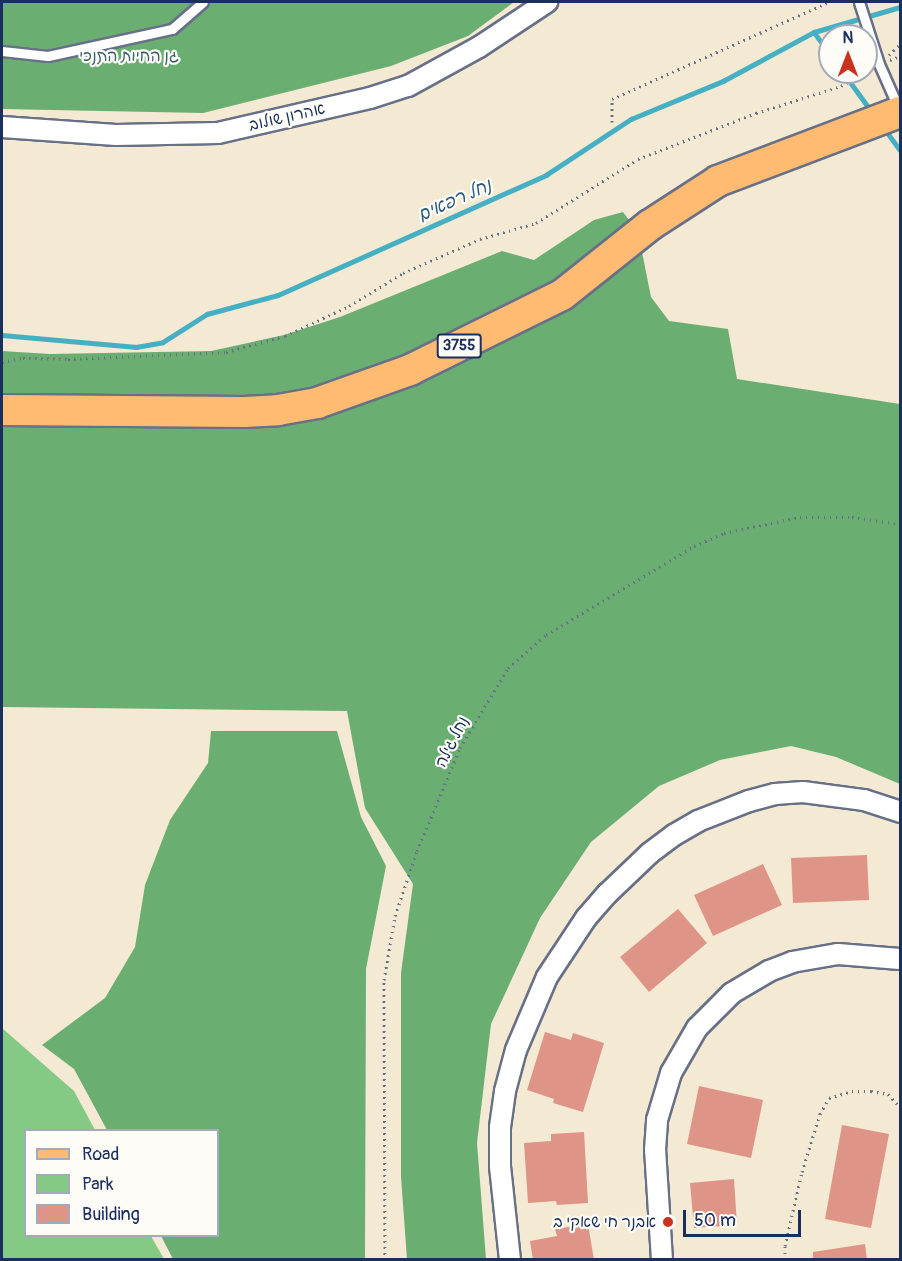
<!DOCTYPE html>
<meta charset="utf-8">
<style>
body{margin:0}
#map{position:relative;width:902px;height:1261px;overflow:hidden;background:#f4e9d2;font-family:Pangolin,"Playpen Sans Hebrew",sans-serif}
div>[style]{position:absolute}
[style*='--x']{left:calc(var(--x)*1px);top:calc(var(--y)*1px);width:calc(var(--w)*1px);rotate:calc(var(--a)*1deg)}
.green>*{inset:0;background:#84ca85}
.forest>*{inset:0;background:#6bae72}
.stream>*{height:4.5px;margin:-2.25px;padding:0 2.25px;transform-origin:2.25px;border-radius:2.25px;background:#45afc4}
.building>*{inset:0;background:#de9587}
.path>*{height:3px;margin-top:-1.5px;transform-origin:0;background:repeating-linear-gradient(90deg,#677087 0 1.5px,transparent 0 6px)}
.roads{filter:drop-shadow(2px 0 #677087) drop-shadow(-2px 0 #677087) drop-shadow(0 2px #677087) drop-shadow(0 -2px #677087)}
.lane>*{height:9px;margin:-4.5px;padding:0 4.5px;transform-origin:4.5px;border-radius:4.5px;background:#fff}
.street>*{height:20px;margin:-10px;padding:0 10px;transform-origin:10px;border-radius:10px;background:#fff}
.primary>*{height:30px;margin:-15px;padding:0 15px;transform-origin:15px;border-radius:15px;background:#ffbb71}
.dots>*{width:16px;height:16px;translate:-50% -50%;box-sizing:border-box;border:3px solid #fdfcf7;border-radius:50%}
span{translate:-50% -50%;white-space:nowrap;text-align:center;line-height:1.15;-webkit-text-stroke:4.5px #fdfcf7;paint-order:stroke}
.shield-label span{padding:2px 4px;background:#fdfcf7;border:2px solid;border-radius:4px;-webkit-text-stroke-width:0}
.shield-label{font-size:15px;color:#1b2f5e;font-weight:700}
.park-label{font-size:16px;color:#3a5e6a}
.street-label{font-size:16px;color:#1b2f5e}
.poi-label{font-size:16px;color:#1b2f5e}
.right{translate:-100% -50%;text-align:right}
.water-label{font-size:18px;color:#2a5c82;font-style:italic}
.frame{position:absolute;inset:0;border:3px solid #1b2f5e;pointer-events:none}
.legend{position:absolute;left:24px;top:1129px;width:195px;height:108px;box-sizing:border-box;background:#fdfcf7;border:2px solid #a3aaba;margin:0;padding:8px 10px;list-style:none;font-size:18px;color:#1b2f5e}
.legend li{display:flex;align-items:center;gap:12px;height:30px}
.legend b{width:30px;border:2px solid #a3aaba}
.north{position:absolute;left:818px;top:24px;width:60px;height:60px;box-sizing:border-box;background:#fdfcf7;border:2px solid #a3aaba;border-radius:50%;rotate:0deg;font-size:16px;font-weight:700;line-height:24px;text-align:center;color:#1b2f5e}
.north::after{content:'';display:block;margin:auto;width:21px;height:27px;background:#c8321e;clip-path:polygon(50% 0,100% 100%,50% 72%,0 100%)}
.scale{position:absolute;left:683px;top:1210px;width:118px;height:27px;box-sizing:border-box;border:3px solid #1b2f5e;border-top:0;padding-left:8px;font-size:18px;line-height:21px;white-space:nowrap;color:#1b2f5e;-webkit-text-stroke:4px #fdfcf7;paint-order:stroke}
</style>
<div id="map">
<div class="green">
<div style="clip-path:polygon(2px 1028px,74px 1091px,95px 1130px,26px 1130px,26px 1236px,151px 1236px,164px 1259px,2px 1259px)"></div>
</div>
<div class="forest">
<div style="clip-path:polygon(2px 2px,514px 2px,468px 36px,391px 66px,203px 113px,2px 109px)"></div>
<div style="clip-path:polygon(623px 212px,638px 232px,651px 297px,669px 321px,728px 329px,737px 379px,900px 404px,900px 784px,836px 757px,791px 746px,720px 760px,659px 786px,591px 842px,540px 918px,491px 1024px,477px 1143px,486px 1259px,407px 1259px,401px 1177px,401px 973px,413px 884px,365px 808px,347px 711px,2px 707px,2px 351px,50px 354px,211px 351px,284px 335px,340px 317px,502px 251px,534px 260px,594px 220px)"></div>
<div style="clip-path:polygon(211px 731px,337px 731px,361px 817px,386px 866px,366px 969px,365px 1259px,173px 1259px,161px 1236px,218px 1236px,218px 1130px,107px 1130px,74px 1069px,42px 1045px,105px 998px,135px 947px,145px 885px,170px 820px,208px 763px)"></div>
</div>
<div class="stream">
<div style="--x:814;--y:32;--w:27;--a:54"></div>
<div style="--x:843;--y:72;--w:49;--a:54.1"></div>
<div style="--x:884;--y:128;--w:27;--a:54"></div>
<div style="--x:2;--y:335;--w:135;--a:5.1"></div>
<div style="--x:136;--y:347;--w:27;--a:-10"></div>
<div style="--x:163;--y:342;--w:52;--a:-32.5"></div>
<div style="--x:207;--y:314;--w:73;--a:-15"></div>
<div style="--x:278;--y:295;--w:294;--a:-24.1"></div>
<div style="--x:546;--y:175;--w:102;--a:-33.4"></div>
<div style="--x:631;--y:119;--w:100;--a:-22.4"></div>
<div style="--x:723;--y:81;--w:103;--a:-28.3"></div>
<div style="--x:814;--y:32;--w:90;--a:-16.2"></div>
</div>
<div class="building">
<div style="clip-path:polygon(867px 855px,869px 900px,793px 903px,791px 858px)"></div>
<div style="clip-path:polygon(763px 864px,782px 905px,713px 936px,694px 895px)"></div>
<div style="clip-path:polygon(678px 909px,707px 943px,649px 992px,620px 957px)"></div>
<div style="clip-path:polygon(545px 1032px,571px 1040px,573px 1033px,604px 1043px,583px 1112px,553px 1103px,554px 1099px,527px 1090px)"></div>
<div style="clip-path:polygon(699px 1086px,763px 1100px,751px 1158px,687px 1144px)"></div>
<div style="clip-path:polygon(842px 1125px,889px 1134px,871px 1228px,825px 1219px)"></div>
<div style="clip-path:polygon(584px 1132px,588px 1203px,557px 1205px,556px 1201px,528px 1203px,524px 1143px,551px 1141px,551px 1134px)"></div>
<div style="clip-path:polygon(734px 1179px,737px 1225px,694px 1228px,690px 1183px)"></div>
<div style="clip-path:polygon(588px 1224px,594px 1260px,533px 1260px,530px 1241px,557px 1236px,555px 1229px)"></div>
<div style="clip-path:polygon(865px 1244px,867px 1260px,813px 1260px,813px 1252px)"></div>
</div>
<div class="path">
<div style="--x:889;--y:55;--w:16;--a:-45"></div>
<div style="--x:890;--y:60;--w:11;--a:-22"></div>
<div style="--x:612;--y:122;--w:23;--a:-90"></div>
<div style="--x:612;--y:99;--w:238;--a:-24.1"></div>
<div style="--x:2;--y:362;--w:21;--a:-11"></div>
<div style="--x:23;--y:358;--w:45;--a:1.3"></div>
<div style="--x:68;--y:359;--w:158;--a:-2.5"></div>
<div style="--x:226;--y:352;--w:61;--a:-15.2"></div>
<div style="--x:285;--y:336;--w:71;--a:-25.1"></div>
<div style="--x:349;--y:306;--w:63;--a:-31.4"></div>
<div style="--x:403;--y:273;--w:84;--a:-23.8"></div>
<div style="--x:480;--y:239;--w:58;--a:-15.9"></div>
<div style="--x:536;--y:223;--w:120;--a:-32.1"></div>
<div style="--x:638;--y:159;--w:127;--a:-21.3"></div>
<div style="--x:756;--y:113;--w:89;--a:-17.6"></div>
<div style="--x:841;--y:86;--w:31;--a:-29"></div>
<div style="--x:385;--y:1260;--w:280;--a:-90.2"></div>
<div style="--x:384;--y:980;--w:65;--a:-80.2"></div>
<div style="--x:395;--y:916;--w:69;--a:-71.3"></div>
<div style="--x:417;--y:851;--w:112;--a:-67.3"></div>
<div style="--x:460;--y:748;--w:93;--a:-59"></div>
<div style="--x:508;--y:668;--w:50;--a:-41"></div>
<div style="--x:546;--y:635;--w:173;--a:-31"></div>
<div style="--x:694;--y:546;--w:33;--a:-23"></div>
<div style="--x:724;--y:533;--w:78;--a:-11.9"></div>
<div style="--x:800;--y:517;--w:52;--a:0"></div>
<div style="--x:852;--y:517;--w:49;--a:8.3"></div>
<div style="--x:785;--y:1260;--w:14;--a:-90"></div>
<div style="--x:785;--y:1246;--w:76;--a:-77.1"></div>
<div style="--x:802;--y:1172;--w:61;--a:-72.8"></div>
<div style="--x:820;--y:1114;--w:18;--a:-61"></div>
<div style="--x:829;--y:1098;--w:24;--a:-17"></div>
<div style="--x:852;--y:1091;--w:19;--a:0"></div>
<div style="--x:871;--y:1091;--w:17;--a:10"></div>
<div style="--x:888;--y:1094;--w:18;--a:47"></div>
</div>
<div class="roads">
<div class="lane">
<div style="--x:859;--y:2;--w:65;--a:72.1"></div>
<div style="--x:879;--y:64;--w:47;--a:66.2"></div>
<div style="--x:2;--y:51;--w:46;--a:6.2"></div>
<div style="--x:48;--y:56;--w:127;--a:-12.3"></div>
<div style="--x:172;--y:29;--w:41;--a:-41.1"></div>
</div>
<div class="street">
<div style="--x:2;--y:127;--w:114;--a:4"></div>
<div style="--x:116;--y:135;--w:102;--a:-1.1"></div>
<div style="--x:218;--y:133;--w:156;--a:-13"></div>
<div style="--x:370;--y:98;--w:40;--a:-18"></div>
<div style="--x:408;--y:86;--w:81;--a:-28.8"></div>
<div style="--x:479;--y:47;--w:82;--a:-33.5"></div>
<div style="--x:510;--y:1260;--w:95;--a:-96.1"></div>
<div style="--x:500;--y:1166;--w:39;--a:-90"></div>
<div style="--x:500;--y:1127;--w:36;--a:-82"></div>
<div style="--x:505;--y:1091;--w:42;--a:-75"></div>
<div style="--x:516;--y:1050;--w:79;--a:-67"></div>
<div style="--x:547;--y:977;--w:71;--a:-56.5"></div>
<div style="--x:586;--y:918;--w:32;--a:-49"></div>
<div style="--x:607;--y:894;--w:59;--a:-43.6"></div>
<div style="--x:650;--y:853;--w:30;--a:-37"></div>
<div style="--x:674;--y:835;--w:28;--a:-30"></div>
<div style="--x:698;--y:821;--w:55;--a:-21.4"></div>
<div style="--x:749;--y:801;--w:27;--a:-15"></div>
<div style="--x:775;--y:794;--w:28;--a:-4"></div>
<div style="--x:803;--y:792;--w:62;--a:7.5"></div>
<div style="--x:864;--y:800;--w:38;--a:18"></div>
<div style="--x:662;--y:1260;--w:110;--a:-93.6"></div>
<div style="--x:655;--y:1150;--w:30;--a:-86"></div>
<div style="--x:657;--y:1120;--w:49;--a:-73.4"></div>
<div style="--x:671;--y:1073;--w:52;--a:-60"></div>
<div style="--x:697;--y:1028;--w:49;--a:-45"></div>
<div style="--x:732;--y:993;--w:43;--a:-30.7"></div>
<div style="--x:769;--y:971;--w:25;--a:-21"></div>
<div style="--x:792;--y:962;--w:47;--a:-9.9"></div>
<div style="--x:838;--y:954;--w:62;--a:4.6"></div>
</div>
<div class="primary">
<div style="--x:2;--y:410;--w:242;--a:0.5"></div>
<div style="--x:244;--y:412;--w:34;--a:-3"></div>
<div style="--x:278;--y:410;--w:40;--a:-10"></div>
<div style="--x:317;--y:403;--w:99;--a:-19.5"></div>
<div style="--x:410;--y:370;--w:169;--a:-26.3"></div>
<div style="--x:562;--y:295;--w:112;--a:-38.5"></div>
<div style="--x:650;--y:225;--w:81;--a:-32.9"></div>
<div style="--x:718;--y:181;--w:195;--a:-20.8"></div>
</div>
</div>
<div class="dots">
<div style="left:668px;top:1222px;background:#c8321e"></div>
</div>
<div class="shield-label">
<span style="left:459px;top:346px">3755</span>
</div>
<div class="park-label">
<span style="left:129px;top:56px">גן החיות התנכי</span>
</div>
<div class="street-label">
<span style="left:287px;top:117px;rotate:-13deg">אהרון שולוב</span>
<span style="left:452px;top:742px;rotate:-63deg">נחל גילה</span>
</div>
<div class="poi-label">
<span class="right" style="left:656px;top:1222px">אבנר חי שאקי ב</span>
</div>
<div class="water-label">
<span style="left:455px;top:201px;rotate:-24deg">נחל רפאים</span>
</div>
<div class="frame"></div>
<ul class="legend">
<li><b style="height:8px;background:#ffbb71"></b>Road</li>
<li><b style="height:16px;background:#84ca85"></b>Park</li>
<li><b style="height:16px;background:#de9587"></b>Building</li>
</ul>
<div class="north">N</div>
<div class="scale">50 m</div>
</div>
